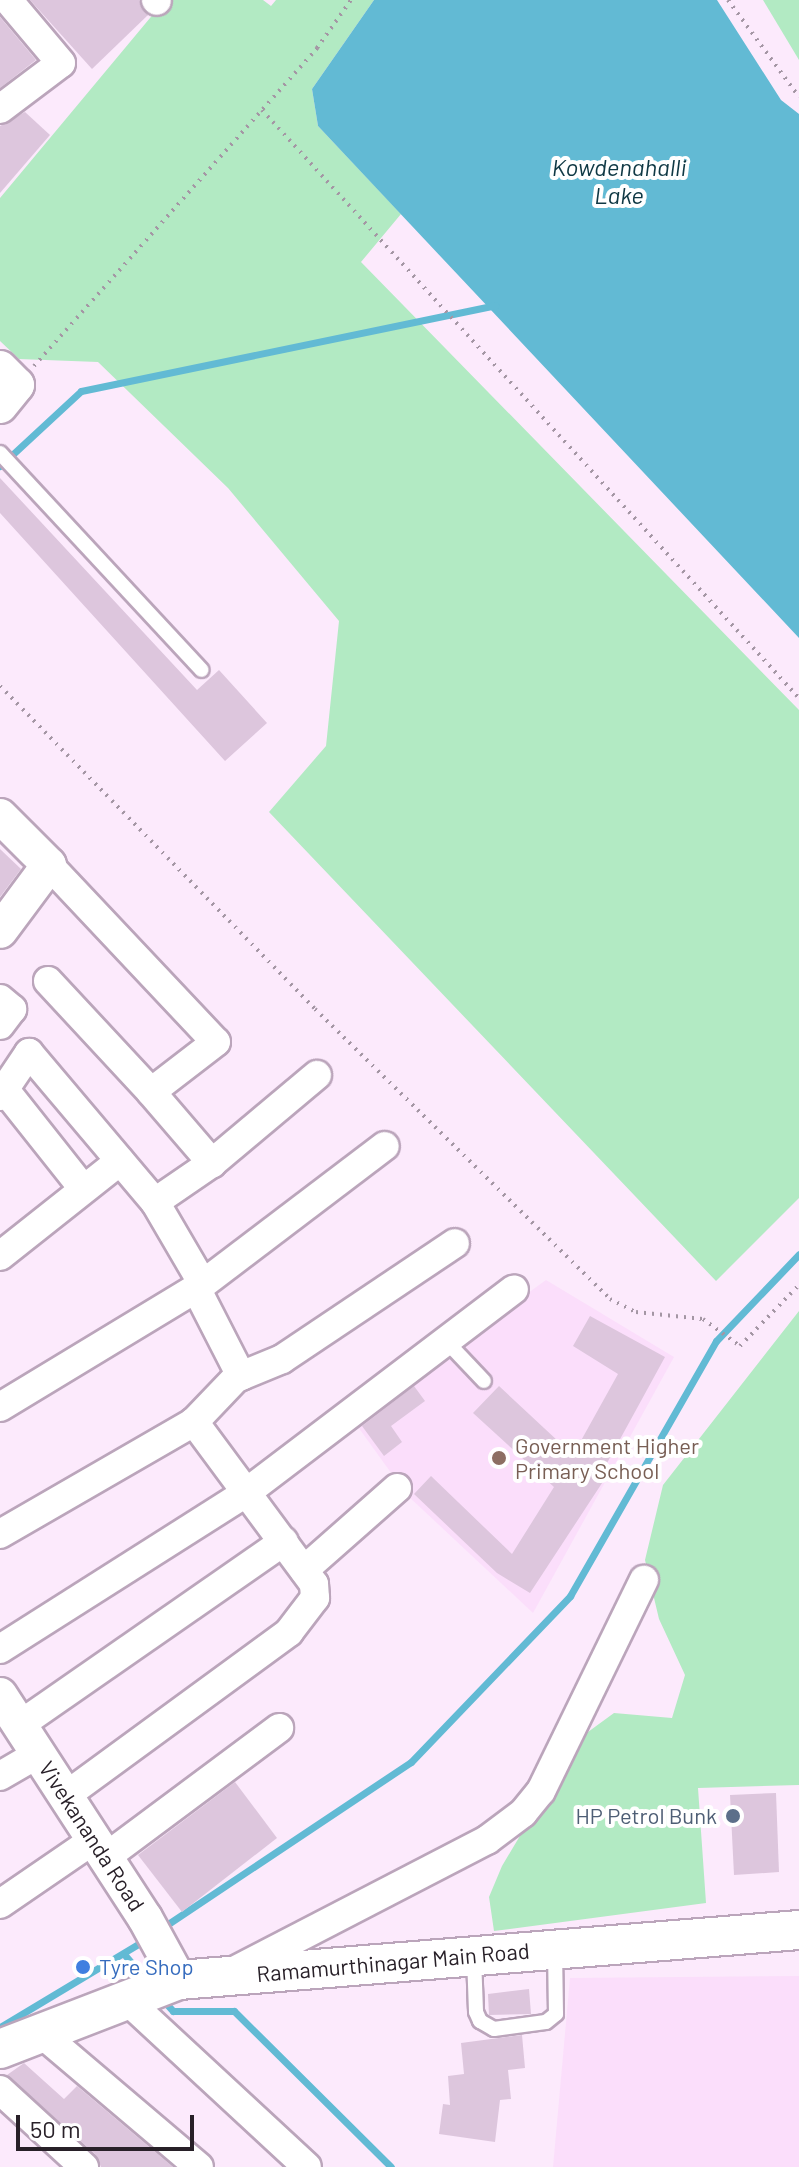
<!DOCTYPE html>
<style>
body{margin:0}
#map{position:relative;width:799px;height:2167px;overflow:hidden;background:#fceafc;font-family:Barlow,sans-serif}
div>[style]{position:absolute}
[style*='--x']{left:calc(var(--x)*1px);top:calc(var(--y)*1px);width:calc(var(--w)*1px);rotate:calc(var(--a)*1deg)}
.built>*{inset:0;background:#fbdefb}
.green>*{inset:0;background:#b2eac3}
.water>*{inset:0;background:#62bad4}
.stream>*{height:7px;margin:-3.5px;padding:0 3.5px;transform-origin:3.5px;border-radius:3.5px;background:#62bad4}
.building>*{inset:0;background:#ddc6dd}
.path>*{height:4px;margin-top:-2px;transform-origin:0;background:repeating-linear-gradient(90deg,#a496a4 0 2px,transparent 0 8px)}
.roads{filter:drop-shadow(2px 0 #bba5bb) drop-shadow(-2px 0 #bba5bb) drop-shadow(0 2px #bba5bb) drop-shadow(0 -2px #bba5bb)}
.service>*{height:14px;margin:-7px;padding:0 7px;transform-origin:7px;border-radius:7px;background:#fff}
.minor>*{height:28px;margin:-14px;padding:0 14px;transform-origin:14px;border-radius:14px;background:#fff}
.tertiary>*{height:34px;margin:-17px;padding:0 17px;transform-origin:17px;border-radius:17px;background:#fff}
.secondary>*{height:38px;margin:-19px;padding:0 19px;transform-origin:19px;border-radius:19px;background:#fff}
.dots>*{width:22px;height:22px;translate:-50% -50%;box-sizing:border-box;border:4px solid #fff;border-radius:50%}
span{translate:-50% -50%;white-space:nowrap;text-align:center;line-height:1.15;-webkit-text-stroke:8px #fff;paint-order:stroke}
.education-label{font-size:22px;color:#785e54}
.left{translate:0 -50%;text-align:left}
.service-label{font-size:22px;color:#4e5e75}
.right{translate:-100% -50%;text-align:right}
.street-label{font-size:22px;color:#282028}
.shop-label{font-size:22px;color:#366cbe}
.water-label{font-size:24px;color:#0f3844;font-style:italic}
.scale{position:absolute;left:16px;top:2115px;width:178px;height:36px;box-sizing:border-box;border:4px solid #282028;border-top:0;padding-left:10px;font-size:24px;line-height:28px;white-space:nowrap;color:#282028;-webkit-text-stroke:6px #fff;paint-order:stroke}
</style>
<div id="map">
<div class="built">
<div style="clip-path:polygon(546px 1280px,674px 1357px,533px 1613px,407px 1495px,353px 1420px)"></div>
<div style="clip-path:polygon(799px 1976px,799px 2167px,553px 2167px,570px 1978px)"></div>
</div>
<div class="green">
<div style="clip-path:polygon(165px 0,263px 0,271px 6px,276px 0,374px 0,312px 89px,318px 126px,401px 214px,361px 262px,799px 710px,799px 1198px,716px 1281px,269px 812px,326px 746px,339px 621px,228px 488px,98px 362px,19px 359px,0 341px,0 198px)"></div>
<div style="clip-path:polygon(763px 0,799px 0,799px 60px)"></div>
<div style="clip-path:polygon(799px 1311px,799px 1785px,698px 1788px,706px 1903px,494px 1931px,489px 1897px,502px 1866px,577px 1740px,614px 1713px,672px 1718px,685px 1675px,659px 1619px,645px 1560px,663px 1485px)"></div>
</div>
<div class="water">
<div style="clip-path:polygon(374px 0,717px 0,781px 100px,799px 114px,799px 638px,318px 126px,312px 89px)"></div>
</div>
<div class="stream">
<div style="--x:0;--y:466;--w:110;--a:-42.8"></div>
<div style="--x:81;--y:391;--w:423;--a:-11.7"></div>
<div style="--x:162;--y:1928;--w:299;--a:-33.7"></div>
<div style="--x:411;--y:1762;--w:230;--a:-46.2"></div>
<div style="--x:570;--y:1596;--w:294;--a:-60.2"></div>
<div style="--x:716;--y:1341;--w:120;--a:-46.3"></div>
<div style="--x:124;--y:1954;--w:35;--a:50"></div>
<div style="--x:163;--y:2000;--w:15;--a:48"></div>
<div style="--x:173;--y:2011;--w:61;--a:0"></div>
<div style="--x:234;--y:2011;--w:221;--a:44.8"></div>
<div style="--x:0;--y:2027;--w:169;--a:-31"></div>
</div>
<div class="building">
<div style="clip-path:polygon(30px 0,139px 0,148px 15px,92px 69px)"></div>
<div style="clip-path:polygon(0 17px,36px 60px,0 88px)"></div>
<div style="clip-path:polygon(25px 112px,50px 135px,0 193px,0 126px)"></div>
<div style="clip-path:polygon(0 478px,197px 690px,219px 670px,267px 723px,225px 761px,0 513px)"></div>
<div style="clip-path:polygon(0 849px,21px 869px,0 897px)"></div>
<div style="clip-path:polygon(590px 1316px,665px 1357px,601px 1474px,606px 1477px,530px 1593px,497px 1573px,414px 1494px,431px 1476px,512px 1554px,554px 1487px,473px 1413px,499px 1386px,573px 1455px,618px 1374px,573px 1346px)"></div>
<div style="clip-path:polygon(414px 1386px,425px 1401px,391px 1426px,402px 1442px,384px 1456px,362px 1426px)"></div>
<div style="clip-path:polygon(235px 1782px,277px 1838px,182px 1912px,138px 1855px)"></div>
<div style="clip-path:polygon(776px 1793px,779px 1872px,734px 1875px,730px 1795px)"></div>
<div style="clip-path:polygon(529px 1989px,531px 2014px,489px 2015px,488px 1994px)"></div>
<div style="clip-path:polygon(522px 2035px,525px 2068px,508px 2070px,511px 2099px,500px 2100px,495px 2142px,439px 2134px,443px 2104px,450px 2105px,448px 2076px,464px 2074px,461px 2043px)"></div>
<div style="clip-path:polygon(24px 2063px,64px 2099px,77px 2086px,173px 2167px,101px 2167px,95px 2154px,7px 2075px)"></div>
</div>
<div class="path">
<div style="--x:728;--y:0;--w:120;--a:53.8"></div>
<div style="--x:262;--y:110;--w:796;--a:47.6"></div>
<div style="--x:34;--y:366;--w:426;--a:-48.3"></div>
<div style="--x:317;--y:48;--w:59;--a:-54.7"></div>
<div style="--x:0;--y:686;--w:451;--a:45.7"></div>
<div style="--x:315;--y:1009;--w:414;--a:44.5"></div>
<div style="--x:610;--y:1299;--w:29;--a:27"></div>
<div style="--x:636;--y:1312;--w:67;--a:6"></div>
<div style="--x:703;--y:1319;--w:46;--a:36.1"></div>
<div style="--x:740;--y:1346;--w:85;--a:-46"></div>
</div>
<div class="roads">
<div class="service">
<div style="--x:0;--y:453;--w:296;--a:47.1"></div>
<div style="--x:446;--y:1341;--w:55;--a:46.5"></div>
<div style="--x:474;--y:1957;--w:55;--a:87.9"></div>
<div style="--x:476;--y:2012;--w:10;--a:66"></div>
<div style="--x:480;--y:2021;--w:16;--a:30"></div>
<div style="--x:494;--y:2029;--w:52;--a:-7.7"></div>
<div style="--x:546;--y:2022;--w:13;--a:-39"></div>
<div style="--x:556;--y:2014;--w:65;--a:-90.9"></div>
</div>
<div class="minor">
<div style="--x:156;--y:0;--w:1;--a:45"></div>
<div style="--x:0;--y:109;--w:76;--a:-37"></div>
<div style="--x:61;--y:63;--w:82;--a:-130.1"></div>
<div style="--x:49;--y:865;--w:243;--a:46.7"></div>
<div style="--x:216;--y:1042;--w:82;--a:142.4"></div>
<div style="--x:151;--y:1092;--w:94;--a:49.3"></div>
<div style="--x:48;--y:981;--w:151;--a:47.1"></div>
<div style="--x:0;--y:999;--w:16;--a:40"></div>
<div style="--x:12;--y:1009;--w:20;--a:127"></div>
<div style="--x:5;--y:1090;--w:124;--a:51.6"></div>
<div style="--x:0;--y:1096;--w:52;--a:-56"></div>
<div style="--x:29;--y:1053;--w:195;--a:49.8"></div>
<div style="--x:155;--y:1202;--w:95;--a:59.7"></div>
<div style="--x:155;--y:1202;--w:69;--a:-34.4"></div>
<div style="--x:212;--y:1163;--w:137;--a:-40"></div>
<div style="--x:0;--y:1256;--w:153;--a:-38.4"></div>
<div style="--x:196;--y:1288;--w:99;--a:62.9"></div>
<div style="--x:0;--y:1407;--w:237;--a:-31.2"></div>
<div style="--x:203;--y:1284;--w:228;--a:-37.2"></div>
<div style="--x:0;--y:1534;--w:224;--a:-30"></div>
<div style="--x:304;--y:1570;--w:124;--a:-41.4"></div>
<div style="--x:0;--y:1649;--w:293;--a:-32.4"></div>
<div style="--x:247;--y:1492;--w:335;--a:-37.2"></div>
<div style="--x:21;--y:1724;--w:320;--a:-34.8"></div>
<div style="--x:0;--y:1776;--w:44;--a:-30.1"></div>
<div style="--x:68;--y:1794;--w:274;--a:-36.2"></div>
<div style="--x:289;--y:1632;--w:43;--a:-52.6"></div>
<div style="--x:315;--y:1598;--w:14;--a:-94"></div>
<div style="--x:314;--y:1584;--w:202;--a:-126.5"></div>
<div style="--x:194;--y:1422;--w:61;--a:-46.3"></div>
<div style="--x:236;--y:1378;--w:50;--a:-22.4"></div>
<div style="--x:282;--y:1359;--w:208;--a:-33.8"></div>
<div style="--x:106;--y:1857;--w:216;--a:-36.7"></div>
<div style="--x:0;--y:1904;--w:115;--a:-34.4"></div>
<div style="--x:236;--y:1970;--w:283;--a:-27.4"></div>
<div style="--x:487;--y:1840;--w:45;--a:-36.9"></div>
<div style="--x:523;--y:1813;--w:28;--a:-51"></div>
<div style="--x:541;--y:1791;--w:235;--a:-64"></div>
<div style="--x:130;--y:2003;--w:241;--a:42.8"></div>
<div style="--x:41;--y:2033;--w:207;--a:40.3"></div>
<div style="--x:0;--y:2090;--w:114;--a:42.5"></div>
</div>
<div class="tertiary">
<div style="--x:0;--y:368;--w:24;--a:45"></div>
<div style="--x:17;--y:385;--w:27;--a:129"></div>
<div style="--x:0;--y:816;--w:69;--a:45"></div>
<div style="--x:49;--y:865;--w:82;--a:126.6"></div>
<div style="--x:0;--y:1695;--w:266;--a:57"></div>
<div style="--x:145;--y:1918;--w:71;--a:61.3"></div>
</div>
<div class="secondary">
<div style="--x:0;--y:2049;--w:192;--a:-21.1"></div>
<div style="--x:179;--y:1980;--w:622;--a:-4.61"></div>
</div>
</div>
<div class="dots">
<div style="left:499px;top:1458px;background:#8d6e63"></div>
<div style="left:733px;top:1816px;background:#5c6f8a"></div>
<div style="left:83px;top:1967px;background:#3f7fe0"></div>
</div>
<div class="education-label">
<span class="left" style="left:515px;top:1458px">Government Higher<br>Primary School</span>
</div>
<div class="service-label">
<span class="right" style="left:717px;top:1816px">HP Petrol Bunk</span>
</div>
<div class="street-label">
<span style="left:92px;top:1836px;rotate:57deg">Vivekananda Road</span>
<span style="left:393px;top:1962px;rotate:-5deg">Ramamurthinagar Main Road</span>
</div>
<div class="shop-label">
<span class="left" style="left:99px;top:1967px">Tyre Shop</span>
</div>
<div class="water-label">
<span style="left:619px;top:181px">Kowdenahalli<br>Lake</span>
</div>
<div class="scale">50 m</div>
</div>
